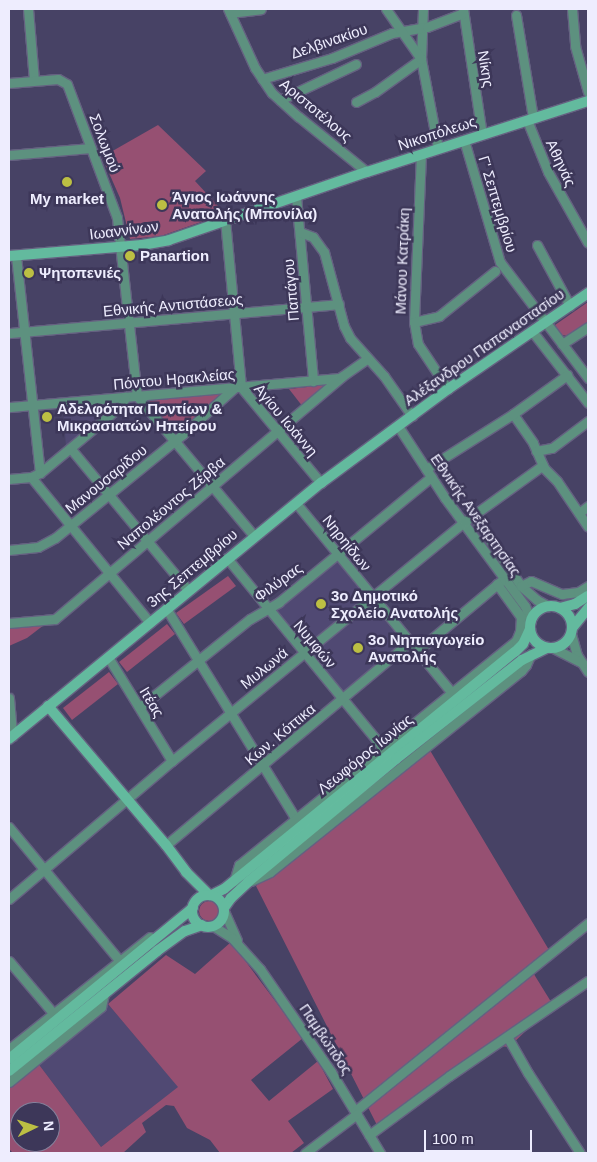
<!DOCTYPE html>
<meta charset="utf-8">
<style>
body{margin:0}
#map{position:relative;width:597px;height:1162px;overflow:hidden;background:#474265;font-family:Arial,sans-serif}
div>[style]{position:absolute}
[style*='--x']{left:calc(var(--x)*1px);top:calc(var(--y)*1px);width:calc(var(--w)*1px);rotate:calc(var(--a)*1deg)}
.built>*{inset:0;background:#504973}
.green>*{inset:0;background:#965072}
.round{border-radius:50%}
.roads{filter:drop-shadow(1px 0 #656181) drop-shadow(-1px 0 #656181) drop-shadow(0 1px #656181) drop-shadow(0 -1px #656181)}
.street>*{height:9px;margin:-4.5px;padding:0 4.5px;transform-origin:4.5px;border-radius:4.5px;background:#5d917f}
.secondary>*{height:10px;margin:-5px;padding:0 5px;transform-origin:5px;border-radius:5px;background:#63ba9e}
.secondary>.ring{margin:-5px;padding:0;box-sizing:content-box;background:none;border:10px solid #63ba9e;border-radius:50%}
.dots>*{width:14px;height:14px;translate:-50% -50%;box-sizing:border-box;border:2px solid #3d3759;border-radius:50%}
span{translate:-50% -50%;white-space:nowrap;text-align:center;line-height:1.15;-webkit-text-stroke:5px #3d3759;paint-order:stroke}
.street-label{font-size:15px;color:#eeedfe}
.poi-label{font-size:15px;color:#eeedfe;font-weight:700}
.left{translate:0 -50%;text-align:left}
.frame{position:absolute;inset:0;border:10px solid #eeedfe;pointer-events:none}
.north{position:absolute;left:10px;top:1102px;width:50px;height:50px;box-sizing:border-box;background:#3d3759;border:1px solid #84809b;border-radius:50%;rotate:86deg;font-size:14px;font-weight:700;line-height:20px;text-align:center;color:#eeedfe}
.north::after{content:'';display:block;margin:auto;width:18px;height:22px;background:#bcbf43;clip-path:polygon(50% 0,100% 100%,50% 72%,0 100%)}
.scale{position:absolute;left:424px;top:1130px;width:108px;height:22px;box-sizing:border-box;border:2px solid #eeedfe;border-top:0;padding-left:6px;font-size:15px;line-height:18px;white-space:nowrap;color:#eeedfe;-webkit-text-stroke:4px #3d3759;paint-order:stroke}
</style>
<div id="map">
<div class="built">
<div style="clip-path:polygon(112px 404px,112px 406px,66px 447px,63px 407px)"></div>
<div style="clip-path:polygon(336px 560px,366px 597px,306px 648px,275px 610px)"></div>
<div style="clip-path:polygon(372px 604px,403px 643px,344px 693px,312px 654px)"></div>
<div style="clip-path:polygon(108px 1004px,179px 1087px,101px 1147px,37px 1062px)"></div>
</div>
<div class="green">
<div style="clip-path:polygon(158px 125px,206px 171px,195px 181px,220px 208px,221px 215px,161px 236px,130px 239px,120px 198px,102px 157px)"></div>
<div style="clip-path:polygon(588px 302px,588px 323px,568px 336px,562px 335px,555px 325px)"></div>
<div style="clip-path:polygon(325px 385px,325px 387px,303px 407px,289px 389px)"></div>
<div style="clip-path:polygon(219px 394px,223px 396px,173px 436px,146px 401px)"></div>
<div style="clip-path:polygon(228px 576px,236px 586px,184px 624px,176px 613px)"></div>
<div style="clip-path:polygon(167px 624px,175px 634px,127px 672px,119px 662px)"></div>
<div style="clip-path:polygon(44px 625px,27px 638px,9px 646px,9px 628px)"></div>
<div style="clip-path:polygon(109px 672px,118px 684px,72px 720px,63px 708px)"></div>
<div style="clip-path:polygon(428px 747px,552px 955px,532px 971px,553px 1005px,509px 1047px,499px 1046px,380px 1131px,256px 886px)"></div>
<div class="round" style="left:199px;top:901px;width:20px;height:20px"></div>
<div style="clip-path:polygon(evenodd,231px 942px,303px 1038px,251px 1080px,269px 1101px,318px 1061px,333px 1089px,288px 1121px,304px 1143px,291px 1153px,220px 1153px,210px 1140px,187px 1128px,174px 1106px,166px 1105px,142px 1123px,146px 1132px,123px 1153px,13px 1153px,9px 1149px,9px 1085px,37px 1062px,101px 1147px,178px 1087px,108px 1004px,166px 955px,195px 974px,231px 942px,20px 1112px,50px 1112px,50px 1142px,20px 1142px,20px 1112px)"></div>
</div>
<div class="roads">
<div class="street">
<div style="--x:28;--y:9;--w:71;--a:85.2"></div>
<div style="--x:228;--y:9;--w:65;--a:65.4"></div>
<div style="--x:255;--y:68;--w:30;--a:56"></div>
<div style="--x:272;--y:93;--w:36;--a:42"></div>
<div style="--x:299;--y:117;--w:87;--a:39"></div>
<div style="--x:423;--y:9;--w:50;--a:92.3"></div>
<div style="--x:421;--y:59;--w:91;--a:79.2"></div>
<div style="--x:463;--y:9;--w:126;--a:81.4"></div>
<div style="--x:572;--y:9;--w:37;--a:85"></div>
<div style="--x:575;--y:46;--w:48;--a:74.2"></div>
<div style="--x:230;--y:13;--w:31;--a:-7"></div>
<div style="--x:516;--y:15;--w:104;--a:80.6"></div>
<div style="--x:262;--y:79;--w:73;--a:-16.7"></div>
<div style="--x:332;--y:58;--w:65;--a:-22.6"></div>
<div style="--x:392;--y:33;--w:36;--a:-10"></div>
<div style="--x:427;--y:27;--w:39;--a:-21"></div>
<div style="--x:9;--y:83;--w:49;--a:-4.7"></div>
<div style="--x:58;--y:79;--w:10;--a:29"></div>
<div style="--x:67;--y:84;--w:143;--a:69.5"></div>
<div style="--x:117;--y:218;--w:179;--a:83.6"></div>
<div style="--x:137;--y:396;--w:182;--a:50.1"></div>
<div style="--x:280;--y:100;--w:84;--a:-25.3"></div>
<div style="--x:356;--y:102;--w:21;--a:-28"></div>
<div style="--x:375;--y:92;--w:57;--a:-35.7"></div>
<div style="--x:421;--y:59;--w:61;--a:-125"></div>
<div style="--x:527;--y:120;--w:56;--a:68"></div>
<div style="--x:548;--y:172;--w:81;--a:60.6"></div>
<div style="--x:464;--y:140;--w:127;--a:73.6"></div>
<div style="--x:500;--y:262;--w:146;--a:52.8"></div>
<div style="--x:421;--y:154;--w:168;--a:92.4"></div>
<div style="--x:414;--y:322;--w:22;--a:80"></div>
<div style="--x:418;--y:344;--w:54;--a:56.3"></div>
<div style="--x:9;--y:155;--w:82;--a:-4.9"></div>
<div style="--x:296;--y:196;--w:186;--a:84.7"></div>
<div style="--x:225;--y:220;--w:168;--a:84.5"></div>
<div style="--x:241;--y:387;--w:125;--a:50.2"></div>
<div style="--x:300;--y:232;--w:14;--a:21"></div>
<div style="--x:313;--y:237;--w:19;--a:54"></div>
<div style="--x:324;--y:252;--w:77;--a:74.9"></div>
<div style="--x:344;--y:326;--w:13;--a:63"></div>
<div style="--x:350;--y:338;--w:51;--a:48.2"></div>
<div style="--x:384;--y:376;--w:49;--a:55"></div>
<div style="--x:537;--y:245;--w:69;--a:61.6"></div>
<div style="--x:16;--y:256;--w:218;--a:83.7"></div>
<div style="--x:414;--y:322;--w:26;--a:-13"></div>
<div style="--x:439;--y:316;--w:72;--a:-38.8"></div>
<div style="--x:532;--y:331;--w:91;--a:52.1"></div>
<div style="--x:9;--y:333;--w:331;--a:-5"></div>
<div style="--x:562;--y:344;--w:31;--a:-33"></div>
<div style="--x:9;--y:407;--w:330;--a:-5"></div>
<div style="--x:513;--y:414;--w:35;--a:55"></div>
<div style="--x:533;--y:443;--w:27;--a:66"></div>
<div style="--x:544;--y:468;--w:18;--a:45"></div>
<div style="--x:557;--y:481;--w:55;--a:56"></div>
<div style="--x:398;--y:426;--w:86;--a:56.9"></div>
<div style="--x:445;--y:498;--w:134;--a:53.5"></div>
<div style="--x:525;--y:606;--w:16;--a:68"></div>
<div style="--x:71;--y:449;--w:183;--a:50.3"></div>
<div style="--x:536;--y:451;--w:16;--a:-11"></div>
<div style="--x:552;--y:448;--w:45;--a:-36.9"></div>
<div style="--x:426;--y:469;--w:103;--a:-32.3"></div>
<div style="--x:513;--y:414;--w:67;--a:-35.8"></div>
<div style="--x:31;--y:477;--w:188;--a:50.8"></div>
<div style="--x:9;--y:479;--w:22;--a:-5"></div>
<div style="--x:31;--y:477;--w:10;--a:-24"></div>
<div style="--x:40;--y:473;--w:107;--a:-39.7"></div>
<div style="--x:122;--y:405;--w:9;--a:-69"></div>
<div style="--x:296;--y:503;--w:246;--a:50.6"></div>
<div style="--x:579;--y:513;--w:11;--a:-38"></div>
<div style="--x:473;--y:515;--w:86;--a:55.9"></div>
<div style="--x:521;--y:586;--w:21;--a:41"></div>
<div style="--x:537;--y:600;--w:13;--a:29"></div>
<div style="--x:9;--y:550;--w:29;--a:-6"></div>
<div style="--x:38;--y:547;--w:19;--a:-28"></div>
<div style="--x:55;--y:538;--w:165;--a:-39.1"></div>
<div style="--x:183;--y:434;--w:69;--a:-42"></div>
<div style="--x:227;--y:558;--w:246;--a:50.6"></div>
<div style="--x:521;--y:586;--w:11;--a:-27"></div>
<div style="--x:531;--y:581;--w:34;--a:23"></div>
<div style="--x:562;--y:594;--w:16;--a:-7"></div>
<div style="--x:578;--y:592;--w:12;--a:-31"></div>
<div style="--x:166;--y:608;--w:248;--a:58.4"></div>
<div style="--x:9;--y:623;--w:46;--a:-5"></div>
<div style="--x:55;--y:619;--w:375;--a:-40.2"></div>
<div style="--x:341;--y:377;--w:32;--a:-35"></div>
<div style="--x:571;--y:634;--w:22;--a:74"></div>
<div style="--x:577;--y:655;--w:20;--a:57"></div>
<div style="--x:553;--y:648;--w:33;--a:27"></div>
<div style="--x:417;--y:651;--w:109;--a:-39.8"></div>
<div style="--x:108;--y:657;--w:122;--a:58.4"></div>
<div style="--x:9;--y:698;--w:38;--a:85"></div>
<div style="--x:140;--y:707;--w:141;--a:-38.7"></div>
<div style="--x:250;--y:619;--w:34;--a:-30"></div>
<div style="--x:279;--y:602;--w:197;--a:-39.4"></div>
<div style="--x:9;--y:827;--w:174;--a:50.4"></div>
<div style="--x:166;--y:845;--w:317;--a:-39.8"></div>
<div style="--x:234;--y:881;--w:17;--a:-73"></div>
<div style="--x:239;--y:865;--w:356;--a:-39"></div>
<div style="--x:516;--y:641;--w:11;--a:-68"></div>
<div style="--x:520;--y:631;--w:14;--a:-86"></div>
<div style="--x:521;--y:617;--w:41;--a:-126"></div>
<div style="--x:251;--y:881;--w:21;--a:-25"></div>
<div style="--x:270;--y:872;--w:322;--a:-38.7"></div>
<div style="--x:521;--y:671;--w:8;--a:-50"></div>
<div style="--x:526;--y:665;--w:12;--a:-66"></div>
<div style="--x:9;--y:899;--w:214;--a:-40.3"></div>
<div style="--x:172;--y:761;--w:377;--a:-39.3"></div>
<div style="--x:464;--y:522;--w:97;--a:-35.8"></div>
<div style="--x:224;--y:911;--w:32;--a:66"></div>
<div style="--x:213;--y:926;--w:22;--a:32"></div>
<div style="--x:232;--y:938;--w:42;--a:47.9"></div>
<div style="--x:260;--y:969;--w:125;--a:55.4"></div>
<div style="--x:331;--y:1072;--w:95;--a:58.8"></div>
<div style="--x:9;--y:961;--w:68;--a:49.8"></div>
<div style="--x:508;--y:1038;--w:40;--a:60.3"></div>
<div style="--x:528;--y:1073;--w:95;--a:57"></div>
<div style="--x:9;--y:1049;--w:180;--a:-38.5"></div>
<div style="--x:9;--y:1082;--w:119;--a:-39.2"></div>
<div style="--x:101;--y:1007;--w:13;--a:-77"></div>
<div style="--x:355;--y:1111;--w:299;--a:-38.9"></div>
<div style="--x:369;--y:1135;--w:99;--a:-36.4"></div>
<div style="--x:449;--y:1076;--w:168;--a:-34.4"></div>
<div style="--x:305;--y:1153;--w:65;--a:-36.9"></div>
</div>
<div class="secondary">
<div style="--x:9;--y:256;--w:133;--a:-4.7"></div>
<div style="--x:142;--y:245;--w:27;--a:-10"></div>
<div style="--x:169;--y:240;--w:209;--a:-19"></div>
<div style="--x:367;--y:172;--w:232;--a:-17.8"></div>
<div class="ring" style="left:530px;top:606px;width:32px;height:32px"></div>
<div style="--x:560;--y:608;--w:16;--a:-15"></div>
<div style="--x:575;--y:604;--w:15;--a:-32"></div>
<div style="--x:572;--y:628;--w:26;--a:-51"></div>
<div style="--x:48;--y:706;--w:182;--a:49.7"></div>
<div style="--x:166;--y:845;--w:34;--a:53"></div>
<div style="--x:186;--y:872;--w:33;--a:45"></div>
<div style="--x:9;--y:739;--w:404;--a:-39.4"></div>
<div style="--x:321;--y:483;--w:158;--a:-36.5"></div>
<div style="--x:448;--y:389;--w:170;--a:-34.4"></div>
<div style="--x:212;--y:895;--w:13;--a:-27"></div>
<div style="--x:224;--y:889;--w:375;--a:-39.2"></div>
<div style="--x:515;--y:652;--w:11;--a:-45"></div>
<div style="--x:523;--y:644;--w:17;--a:-65"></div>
<div class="ring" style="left:192px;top:895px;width:22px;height:22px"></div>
<div style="--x:224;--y:908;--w:12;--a:-55"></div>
<div style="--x:231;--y:898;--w:23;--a:-43"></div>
<div style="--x:248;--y:882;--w:192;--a:-39.7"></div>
<div style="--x:396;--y:759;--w:160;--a:-38.2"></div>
<div style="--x:522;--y:660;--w:28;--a:-26"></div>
<div style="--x:9;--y:1059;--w:238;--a:-39.4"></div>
<div style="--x:9;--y:1071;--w:191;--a:-39"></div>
<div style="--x:157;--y:951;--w:34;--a:-36"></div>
<div style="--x:185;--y:931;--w:18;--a:-19"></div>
</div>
</div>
<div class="dots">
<div style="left:67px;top:182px;background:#bcbf43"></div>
<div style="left:162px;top:205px;background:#bcbf43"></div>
<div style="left:130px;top:256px;background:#bcbf43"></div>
<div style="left:29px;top:273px;background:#bcbf43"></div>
<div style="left:47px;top:417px;background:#bcbf43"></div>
<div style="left:321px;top:604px;background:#bcbf43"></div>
<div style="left:358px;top:648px;background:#bcbf43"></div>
</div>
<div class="street-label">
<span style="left:329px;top:41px;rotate:-19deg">Δελβινακίου</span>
<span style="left:486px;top:69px;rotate:81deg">Νίκης</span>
<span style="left:316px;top:110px;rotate:40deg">Αριστοτέλους</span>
<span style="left:437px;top:133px;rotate:-18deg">Νικοπόλεως</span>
<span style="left:105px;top:143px;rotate:69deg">Σολωμού</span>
<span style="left:561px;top:163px;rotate:65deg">Αθηνάς</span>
<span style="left:498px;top:204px;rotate:73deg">Γ' Σεπτεμβρίου</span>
<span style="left:124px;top:230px;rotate:-7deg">Ιωαννίνων</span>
<span style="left:402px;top:261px;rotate:-88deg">Μάνου Κατράκη</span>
<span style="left:291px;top:290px;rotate:-95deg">Παπάγου</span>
<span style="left:173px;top:305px;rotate:-5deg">Εθνικής Αντιστάσεως</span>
<span style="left:484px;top:347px;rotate:-35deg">Αλέξανδρου Παπαναστασίου</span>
<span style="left:174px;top:379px;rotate:-5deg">Πόντου Ηρακλείας</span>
<span style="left:286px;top:420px;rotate:50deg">Αγίου Ιωάννη</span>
<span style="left:106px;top:479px;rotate:-39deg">Μανουσαρίδου</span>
<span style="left:171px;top:503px;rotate:-40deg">Ναπολέοντος Ζέρβα</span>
<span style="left:476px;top:515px;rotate:55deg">Εθνικής Ανεξαρτησίας</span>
<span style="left:347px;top:543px;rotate:51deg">Νηρηίδων</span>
<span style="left:192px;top:568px;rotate:-40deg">3ης Σεπτεμβρίου</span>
<span style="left:278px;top:582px;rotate:-36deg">Φιλύρας</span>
<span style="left:315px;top:644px;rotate:50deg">Νυμφών</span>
<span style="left:264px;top:668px;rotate:-39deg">Μυλωνά</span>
<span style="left:152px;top:702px;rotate:59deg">Ιτέας</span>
<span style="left:280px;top:734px;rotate:-40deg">Κων. Κόττικα</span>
<span style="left:365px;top:754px;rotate:-39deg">Λεωφόρος Ιωνίας</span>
<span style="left:326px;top:1039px;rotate:56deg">Παμβώτιδος</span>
</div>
<div class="poi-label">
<span class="left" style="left:172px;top:205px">Άγιος Ιωάννης<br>Ανατολής (Μπονίλα)</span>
<span style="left:67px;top:199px">My market</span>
<span class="left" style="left:140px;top:256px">Panartion</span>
<span class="left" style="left:39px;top:273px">Ψητοπενιές</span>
<span class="left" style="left:57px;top:417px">Αδελφότητα Ποντίων &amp;<br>Μικρασιατών Ηπείρου</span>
<span class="left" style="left:331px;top:604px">3ο Δημοτικό<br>Σχολείο Ανατολής</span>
<span class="left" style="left:368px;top:648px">3ο Νηπιαγωγείο<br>Ανατολής</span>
</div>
<div class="frame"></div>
<div class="north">N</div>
<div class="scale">100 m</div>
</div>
